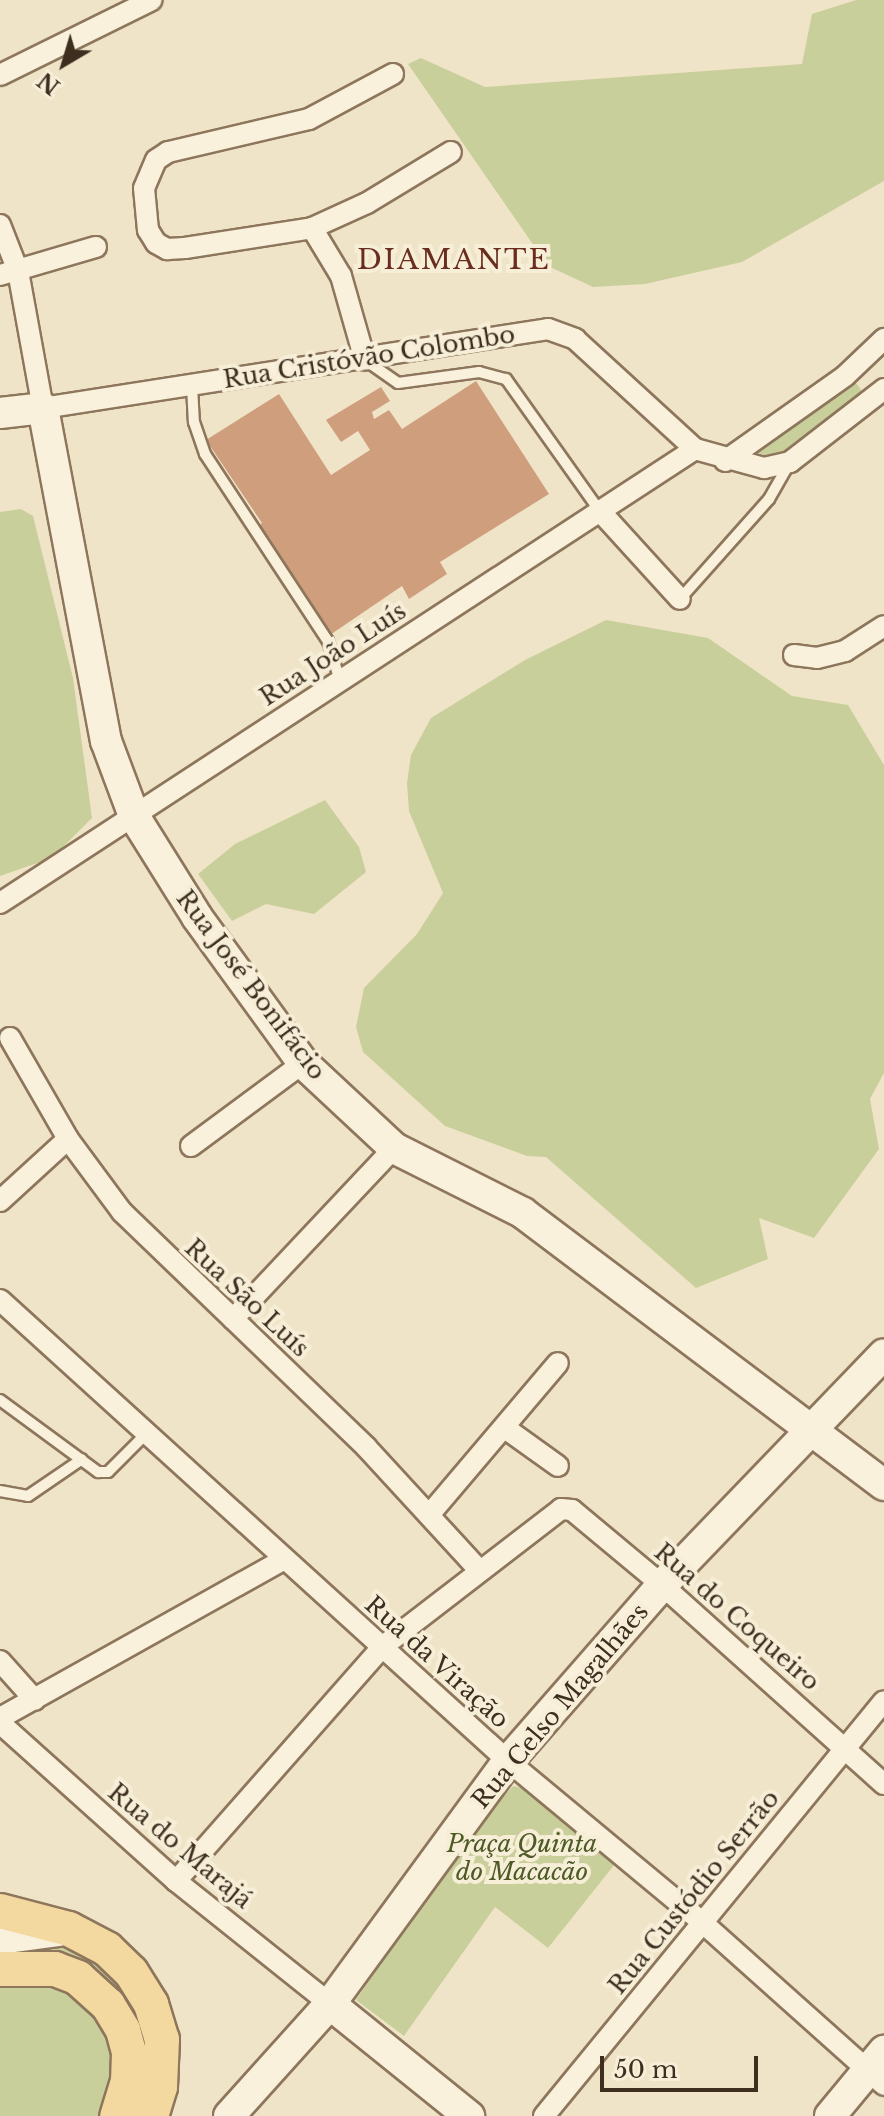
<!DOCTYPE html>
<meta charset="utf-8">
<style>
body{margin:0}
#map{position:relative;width:884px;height:2116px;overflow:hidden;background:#f0e4c8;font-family:"Libre Baskerville",serif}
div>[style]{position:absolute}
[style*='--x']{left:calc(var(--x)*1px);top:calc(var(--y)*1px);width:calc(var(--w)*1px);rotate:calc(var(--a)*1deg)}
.green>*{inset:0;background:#c9cf9b}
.building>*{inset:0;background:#cf9f7d}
.roads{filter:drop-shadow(2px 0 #8d765c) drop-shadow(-2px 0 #8d765c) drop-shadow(0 2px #8d765c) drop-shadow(0 -2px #8d765c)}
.lane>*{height:10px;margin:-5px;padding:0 5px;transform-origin:5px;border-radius:5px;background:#faf1dc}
.street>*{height:20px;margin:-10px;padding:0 10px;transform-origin:10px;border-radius:10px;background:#faf1dc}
.secondary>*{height:30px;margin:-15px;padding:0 15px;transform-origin:15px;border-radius:15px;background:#faf1dc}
.primary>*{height:34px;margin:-17px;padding:0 17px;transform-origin:17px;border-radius:17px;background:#f3d9a0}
span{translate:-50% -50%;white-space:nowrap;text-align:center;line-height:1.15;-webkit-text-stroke:8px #f7eed8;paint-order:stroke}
.street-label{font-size:24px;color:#3d2e20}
.park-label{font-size:24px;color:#4d5a26;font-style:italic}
.quarter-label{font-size:28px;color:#6b2e1e;letter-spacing:2px}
.north{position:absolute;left:24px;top:24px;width:80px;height:80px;-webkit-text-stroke:6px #f7eed8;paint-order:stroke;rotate:218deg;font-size:22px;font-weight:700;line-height:32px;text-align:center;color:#3d2e20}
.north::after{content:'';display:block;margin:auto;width:28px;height:36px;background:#3d2e20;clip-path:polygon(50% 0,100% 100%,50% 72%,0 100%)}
.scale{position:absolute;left:600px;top:2056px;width:158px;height:36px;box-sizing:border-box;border:4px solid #3d2e20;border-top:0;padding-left:10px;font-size:24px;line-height:28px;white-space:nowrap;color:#3d2e20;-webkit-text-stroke:6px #f7eed8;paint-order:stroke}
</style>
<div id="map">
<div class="green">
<div style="clip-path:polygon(856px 0,884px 0,884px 181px,742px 262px,645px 284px,593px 287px,548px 266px,408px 64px,421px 58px,485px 87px,802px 64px,812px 14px)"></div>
<div style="clip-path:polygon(853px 379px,865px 395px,774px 459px,756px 452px)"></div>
<div style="clip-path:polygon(21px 509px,33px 516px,73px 678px,92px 818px,52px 858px,0 876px,0 512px)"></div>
<div style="clip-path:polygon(606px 620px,708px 638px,792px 696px,848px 705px,884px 765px,884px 1073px,870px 1099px,879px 1149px,814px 1238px,759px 1218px,768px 1259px,696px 1288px,546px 1157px,527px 1156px,445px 1126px,363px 1052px,356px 1027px,364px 988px,417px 934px,443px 893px,409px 811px,407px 783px,411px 755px,431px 718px,525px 660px)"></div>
<div style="clip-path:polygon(325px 800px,359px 847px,366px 872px,314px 914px,266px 904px,232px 921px,198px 874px,235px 844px)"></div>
<div style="clip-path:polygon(513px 1786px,528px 1789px,615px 1864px,548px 1948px,495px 1907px,404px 2036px,356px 2000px,473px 1829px)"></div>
<div style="clip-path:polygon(67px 1941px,114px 1967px,146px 2017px,151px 2067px,119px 2000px,0 1962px,15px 1946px)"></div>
<div style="clip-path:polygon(9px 1983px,58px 1984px,86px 2003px,107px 2030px,117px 2063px,108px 2116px,0 2116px,0 1986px)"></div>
</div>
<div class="building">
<div style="clip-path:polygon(476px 381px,549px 494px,440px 562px,447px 574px,409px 599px,402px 586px,327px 637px,257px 527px,262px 523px,206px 440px,279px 394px,331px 475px,370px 450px,358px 431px,341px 442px,326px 420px,381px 387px,390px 401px,372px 412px,374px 419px,389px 410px,402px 429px)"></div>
</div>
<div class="roads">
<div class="lane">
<div style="--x:365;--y:360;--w:40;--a:34.9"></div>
<div style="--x:398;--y:383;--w:82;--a:-7.7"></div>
<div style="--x:479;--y:372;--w:28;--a:15"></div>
<div style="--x:506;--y:379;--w:161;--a:54.6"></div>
<div style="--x:192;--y:386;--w:36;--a:87"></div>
<div style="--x:194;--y:422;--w:34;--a:71"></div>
<div style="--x:205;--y:454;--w:224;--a:56.7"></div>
<div style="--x:328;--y:641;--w:42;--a:73.3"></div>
<div style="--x:680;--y:599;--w:134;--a:-48.3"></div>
<div style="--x:769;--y:499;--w:40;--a:-60.3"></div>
<div style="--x:0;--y:1400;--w:122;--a:36.3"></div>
<div style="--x:98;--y:1472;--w:10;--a:0"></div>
<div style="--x:108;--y:1472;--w:54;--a:-45"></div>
<div style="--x:0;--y:1491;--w:28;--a:10"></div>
<div style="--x:28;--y:1496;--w:65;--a:-34.4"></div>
</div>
<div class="street">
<div style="--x:393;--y:74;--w:95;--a:151.8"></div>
<div style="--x:309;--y:119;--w:145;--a:166.8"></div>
<div style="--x:168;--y:152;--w:14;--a:146"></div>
<div style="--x:156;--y:160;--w:30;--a:113"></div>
<div style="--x:144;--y:188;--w:42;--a:84.6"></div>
<div style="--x:148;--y:230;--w:15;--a:58"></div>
<div style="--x:156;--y:243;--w:13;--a:29"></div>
<div style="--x:167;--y:249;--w:18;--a:-3"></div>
<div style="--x:185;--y:248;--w:129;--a:-8.9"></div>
<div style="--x:312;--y:228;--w:60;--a:-24.4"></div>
<div style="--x:367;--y:203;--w:98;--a:-31.3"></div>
<div style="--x:0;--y:75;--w:169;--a:-26.3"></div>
<div style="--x:0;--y:225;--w:49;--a:68.6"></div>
<div style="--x:18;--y:271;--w:139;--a:79.7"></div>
<div style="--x:43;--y:408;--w:511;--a:-8.89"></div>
<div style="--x:548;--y:329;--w:29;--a:20"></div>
<div style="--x:575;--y:339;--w:163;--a:42.5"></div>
<div style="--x:695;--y:449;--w:72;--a:15.4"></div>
<div style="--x:764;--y:468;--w:27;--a:-13"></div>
<div style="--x:790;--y:462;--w:119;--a:-37.8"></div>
<div style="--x:312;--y:228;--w:56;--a:58.9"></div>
<div style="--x:341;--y:276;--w:87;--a:74.1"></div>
<div style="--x:0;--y:275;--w:100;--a:-16.3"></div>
<div style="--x:725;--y:461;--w:147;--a:-35.3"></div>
<div style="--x:845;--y:376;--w:54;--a:-43.5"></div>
<div style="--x:599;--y:510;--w:120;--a:47.7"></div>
<div style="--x:794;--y:655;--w:23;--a:7"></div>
<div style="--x:817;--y:658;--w:29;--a:-14"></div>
<div style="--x:845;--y:651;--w:46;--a:-32.7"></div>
<div style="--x:0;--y:903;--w:830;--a:-33.15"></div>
<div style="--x:10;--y:1038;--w:116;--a:60.1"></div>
<div style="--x:68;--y:1139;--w:91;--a:53.5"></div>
<div style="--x:122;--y:1212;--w:339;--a:43.9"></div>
<div style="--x:366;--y:1447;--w:168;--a:47.4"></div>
<div style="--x:191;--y:1146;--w:139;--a:-36.5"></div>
<div style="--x:0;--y:1201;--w:92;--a:-42.4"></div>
<div style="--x:0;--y:1300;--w:686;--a:42.22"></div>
<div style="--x:508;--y:1761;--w:254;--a:39.7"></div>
<div style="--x:703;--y:1923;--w:243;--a:41.8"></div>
<div style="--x:233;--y:1319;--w:235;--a:-46.7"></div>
<div style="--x:505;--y:1428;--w:65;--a:35.6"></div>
<div style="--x:429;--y:1515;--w:199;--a:-49.7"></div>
<div style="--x:0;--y:1661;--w:52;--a:48.1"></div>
<div style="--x:0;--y:1718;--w:325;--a:-29.2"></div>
<div style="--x:0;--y:1723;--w:237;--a:41.9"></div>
<div style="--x:176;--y:1881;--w:197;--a:38.6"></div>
<div style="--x:176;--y:1881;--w:312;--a:-48.6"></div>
<div style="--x:382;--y:1647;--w:226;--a:-37.6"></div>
<div style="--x:561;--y:1509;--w:11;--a:5"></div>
<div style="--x:572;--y:1510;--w:117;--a:39.8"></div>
<div style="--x:662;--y:1585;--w:298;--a:41.9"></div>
<div style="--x:544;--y:2116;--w:536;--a:-50.67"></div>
</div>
<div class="secondary">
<div style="--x:0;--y:413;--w:43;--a:-6.6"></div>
<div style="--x:43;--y:408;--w:339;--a:79.3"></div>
<div style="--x:106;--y:741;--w:80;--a:69.5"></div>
<div style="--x:134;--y:816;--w:119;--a:58"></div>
<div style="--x:197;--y:917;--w:180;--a:54"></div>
<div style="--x:303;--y:1063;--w:125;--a:43"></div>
<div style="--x:394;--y:1148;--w:144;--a:26.7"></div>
<div style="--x:523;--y:1213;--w:452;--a:37"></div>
<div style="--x:0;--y:1939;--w:60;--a:-7.7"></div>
<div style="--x:330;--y:2004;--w:179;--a:38.9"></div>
<div style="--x:229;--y:2116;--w:151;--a:-48"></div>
<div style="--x:330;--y:2004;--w:301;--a:-53.8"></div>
<div style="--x:508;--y:1761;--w:234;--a:-48.8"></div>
<div style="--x:662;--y:1585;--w:320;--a:-46.1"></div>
<div style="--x:830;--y:2116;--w:85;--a:-50.3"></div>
</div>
<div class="primary">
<div style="--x:0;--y:1911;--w:71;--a:14.6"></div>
<div style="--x:69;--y:1929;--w:43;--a:27.8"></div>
<div style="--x:107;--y:1949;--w:33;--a:44"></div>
<div style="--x:131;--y:1972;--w:38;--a:58"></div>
<div style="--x:151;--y:2004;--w:37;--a:73"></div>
<div style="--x:162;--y:2039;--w:48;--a:92.4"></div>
<div style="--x:160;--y:2087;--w:30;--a:107"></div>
<div style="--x:0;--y:1969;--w:55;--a:0"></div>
<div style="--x:55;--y:1969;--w:25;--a:21"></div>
<div style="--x:78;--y:1978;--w:40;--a:42"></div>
<div style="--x:108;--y:2005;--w:29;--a:59"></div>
<div style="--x:123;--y:2030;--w:24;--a:75"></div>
<div style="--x:129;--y:2053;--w:28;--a:92"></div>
<div style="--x:128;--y:2081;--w:37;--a:107"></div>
</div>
</div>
<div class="street-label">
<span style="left:369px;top:357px;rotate:-9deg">Rua Cristóvão Colombo</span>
<span style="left:333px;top:654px;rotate:-33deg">Rua João Luís</span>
<span style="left:251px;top:985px;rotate:53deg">Rua José Bonifácio</span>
<span style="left:247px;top:1298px;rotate:43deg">Rua São Luís</span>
<span style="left:737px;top:1617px;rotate:41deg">Rua do Coqueiro</span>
<span style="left:437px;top:1662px;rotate:42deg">Rua da Viração</span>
<span style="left:560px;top:1706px;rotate:-50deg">Rua Celso Magalhães</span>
<span style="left:180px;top:1846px;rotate:40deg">Rua do Marajá</span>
<span style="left:694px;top:1892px;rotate:-51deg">Rua Custódio Serrão</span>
</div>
<div class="park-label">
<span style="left:522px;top:1858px">Praça Quinta<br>do Macacão</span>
</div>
<div class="quarter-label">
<span style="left:454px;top:260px">DIAMANTE</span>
</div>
<div class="north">N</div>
<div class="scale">50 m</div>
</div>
